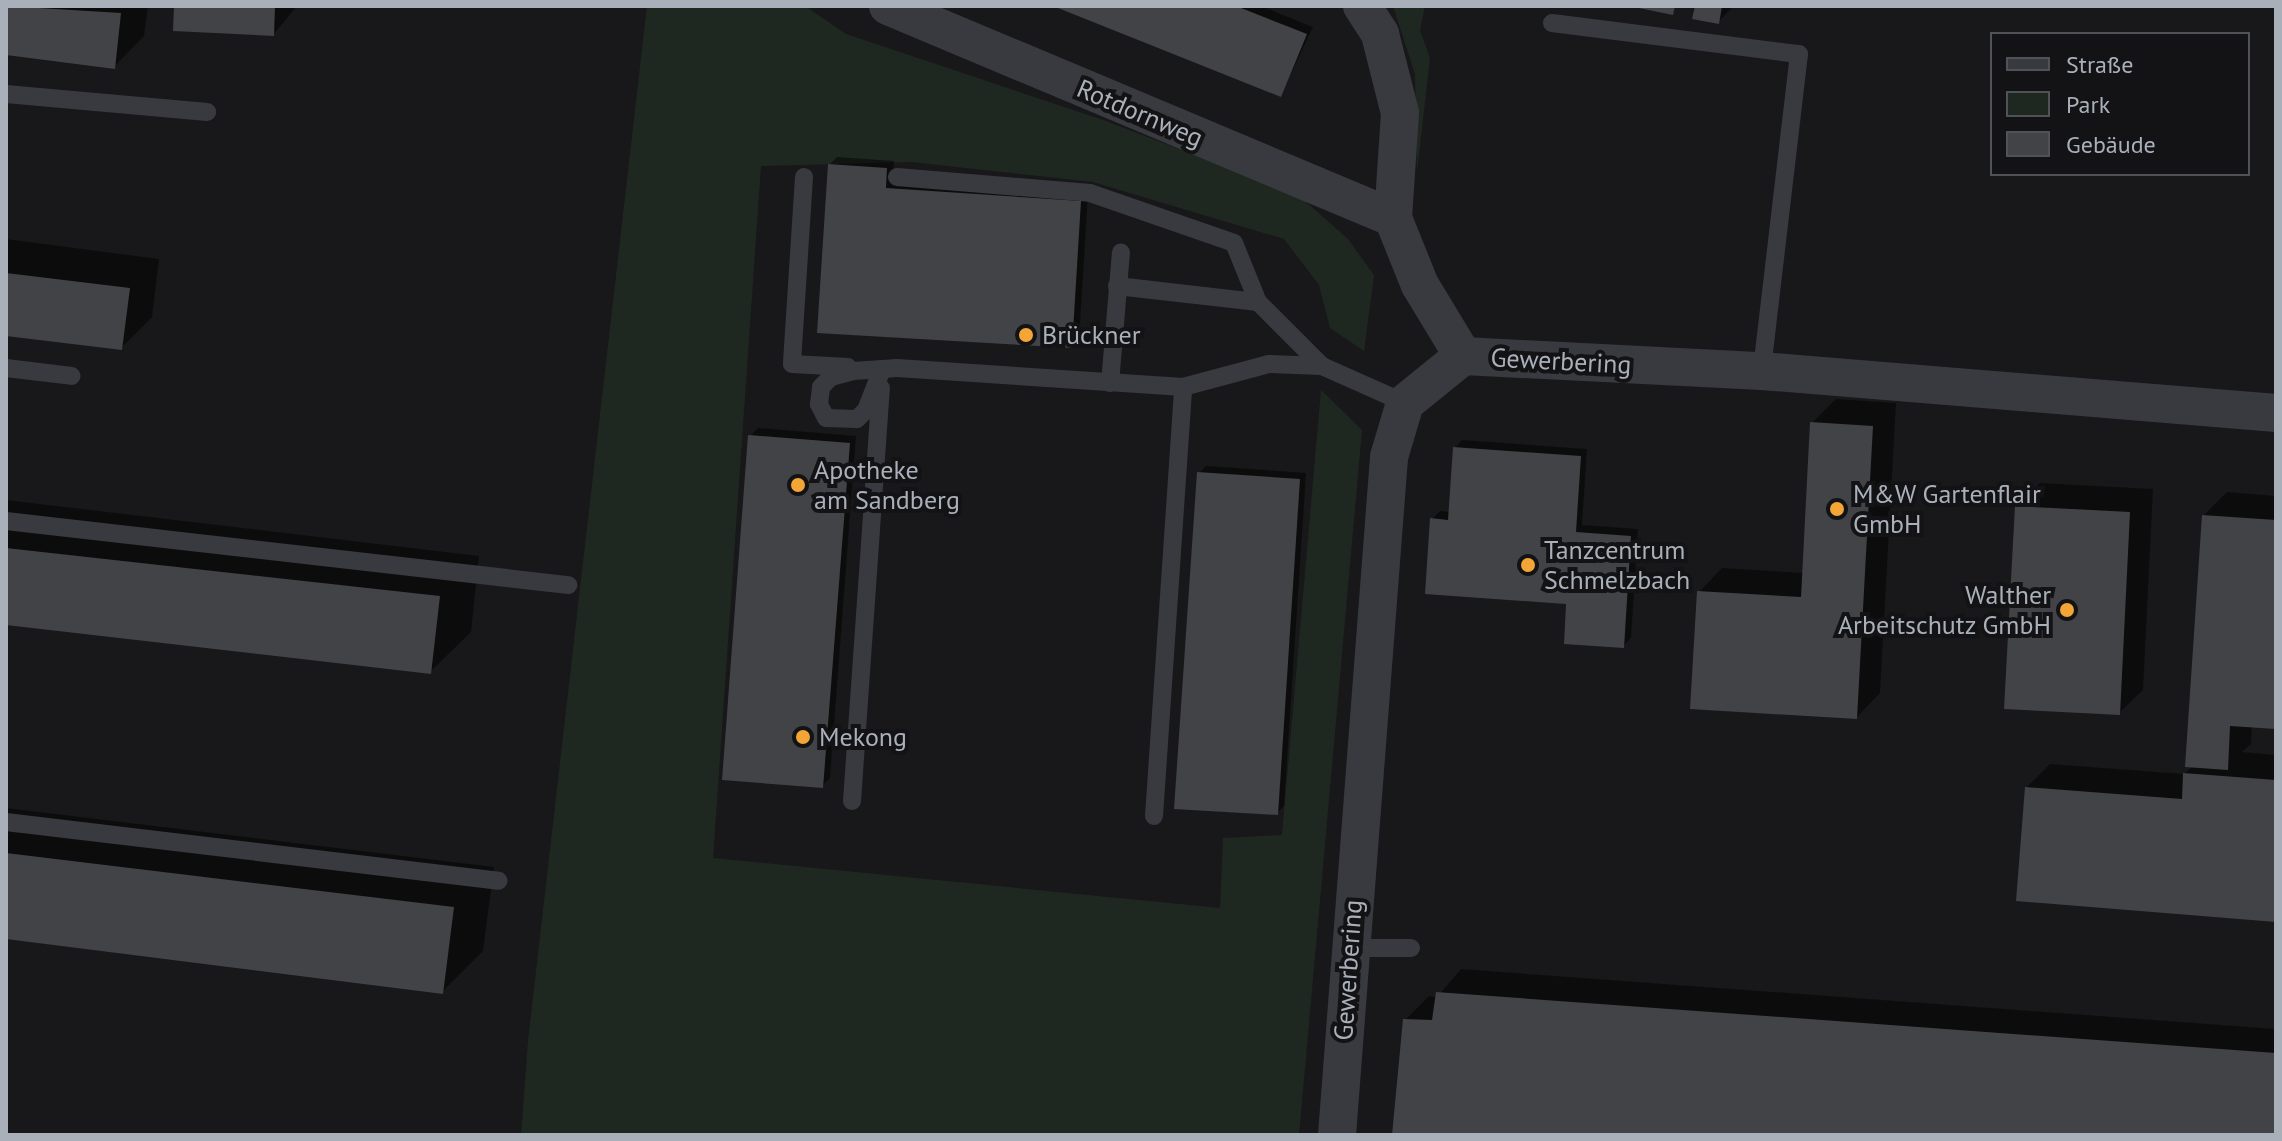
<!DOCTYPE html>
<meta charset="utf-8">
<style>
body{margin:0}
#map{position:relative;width:2282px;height:1141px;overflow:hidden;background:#18181a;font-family:"PT Sans",sans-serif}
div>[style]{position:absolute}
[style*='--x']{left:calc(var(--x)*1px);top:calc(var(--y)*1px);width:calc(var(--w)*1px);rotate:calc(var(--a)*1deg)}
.green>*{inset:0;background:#1f2820}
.shadow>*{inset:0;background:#0007}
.building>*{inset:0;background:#424347}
.service>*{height:18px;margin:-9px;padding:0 9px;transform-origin:9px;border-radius:9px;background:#393a3f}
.minor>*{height:38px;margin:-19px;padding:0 19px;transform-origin:19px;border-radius:19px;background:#393a3f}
.dots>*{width:22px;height:22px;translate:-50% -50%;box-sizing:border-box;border:4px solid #131315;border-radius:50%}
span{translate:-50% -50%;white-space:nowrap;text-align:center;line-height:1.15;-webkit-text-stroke:8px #131315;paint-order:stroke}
.street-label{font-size:26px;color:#aab0ba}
.poi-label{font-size:26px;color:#aab0ba}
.left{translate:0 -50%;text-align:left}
.right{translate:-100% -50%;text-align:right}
.frame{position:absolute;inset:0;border:8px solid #aab0ba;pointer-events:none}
.legend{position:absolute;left:1990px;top:32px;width:260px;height:144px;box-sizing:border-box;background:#131315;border:2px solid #4f5257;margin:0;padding:10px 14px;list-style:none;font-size:24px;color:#aab0ba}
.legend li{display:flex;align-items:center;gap:16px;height:40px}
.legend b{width:40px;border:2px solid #4f5257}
</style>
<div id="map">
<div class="green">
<div style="clip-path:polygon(647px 6px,805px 6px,846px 34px,1103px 120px,1297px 194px,1348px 239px,1374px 275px,1364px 351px,1330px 328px,1319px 285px,1284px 239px,1093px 182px,911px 162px,761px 166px,713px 858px,1220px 908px,1223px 838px,1282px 835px,1321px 390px,1362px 430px,1299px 1135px,521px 1135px,528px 1041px)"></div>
<div style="clip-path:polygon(1393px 6px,1425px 6px,1420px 30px,1430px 58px,1417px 172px,1415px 74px)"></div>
</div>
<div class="shadow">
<div style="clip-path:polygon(6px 6px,148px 6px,144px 36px,114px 67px,6px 53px)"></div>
<div style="clip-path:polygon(176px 6px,297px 6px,274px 34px)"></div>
<div style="clip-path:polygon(1058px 6px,1261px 6px,1313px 27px,1281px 95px)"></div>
<div style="clip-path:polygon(1697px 6px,1734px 6px,1719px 21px)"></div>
<div style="clip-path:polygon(837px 157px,894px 161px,893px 181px,1088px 194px,1079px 339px,1071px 346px,829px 165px)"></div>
<div style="clip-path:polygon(6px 239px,159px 259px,152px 317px,121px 348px,6px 334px)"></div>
<div style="clip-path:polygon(1836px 399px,1896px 403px,1880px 693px,1857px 717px,1699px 592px,1722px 568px,1804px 573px,1812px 423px)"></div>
<div style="clip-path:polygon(758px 428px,856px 436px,830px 778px,822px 786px,750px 436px)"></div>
<div style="clip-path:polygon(1462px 440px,1587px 449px,1582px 525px,1638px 529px,1631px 638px,1623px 646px,1569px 602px,1432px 519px,1440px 511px,1450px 512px,1455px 448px)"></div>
<div style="clip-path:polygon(1206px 466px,1306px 473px,1284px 806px,1277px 813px,1199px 473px)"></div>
<div style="clip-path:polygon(2040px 483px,2153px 489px,2143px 690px,2119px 713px,2017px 507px)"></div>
<div style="clip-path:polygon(2227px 492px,2276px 496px,2276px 727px,2252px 725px,2251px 744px,2242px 752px,2276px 755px,2276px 920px,2027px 787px,2050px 764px,2184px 774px,2193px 766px,2203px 516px)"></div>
<div style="clip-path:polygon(6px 500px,479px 556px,471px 632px,430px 672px,6px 623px)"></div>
<div style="clip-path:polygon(6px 808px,494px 867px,483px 951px,442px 992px,6px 937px)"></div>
<div style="clip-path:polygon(1461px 969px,2276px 1029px,2276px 1135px,1395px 1135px,1405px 1020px,1429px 996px,1437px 997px)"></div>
</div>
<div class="building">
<div style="clip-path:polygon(6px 6px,121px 13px,115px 69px,6px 55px)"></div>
<div style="clip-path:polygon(174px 6px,275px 6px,274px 36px,173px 31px)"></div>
<div style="clip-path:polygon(1053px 6px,1236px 6px,1307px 34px,1281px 97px)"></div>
<div style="clip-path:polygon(1629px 6px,1675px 6px,1673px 15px)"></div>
<div style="clip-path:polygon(1695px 6px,1722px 6px,1719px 24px,1692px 19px)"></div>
<div style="clip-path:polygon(828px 164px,887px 168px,886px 188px,1081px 201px,1072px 348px,817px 333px)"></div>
<div style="clip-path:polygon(6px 273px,130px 288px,122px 350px,6px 336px)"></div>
<div style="clip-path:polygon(1810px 422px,1873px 426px,1857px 719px,1690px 709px,1697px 591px,1801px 597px)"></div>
<div style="clip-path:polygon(748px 435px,850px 443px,823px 788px,722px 780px)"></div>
<div style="clip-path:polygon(1453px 447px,1581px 456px,1576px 532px,1631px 536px,1624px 648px,1564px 644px,1566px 604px,1425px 594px,1430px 518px,1448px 520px)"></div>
<div style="clip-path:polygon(1197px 472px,1300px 479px,1278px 815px,1174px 809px)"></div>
<div style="clip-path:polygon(2015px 506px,2130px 512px,2120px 715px,2004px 709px)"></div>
<div style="clip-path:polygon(2202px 515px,2276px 520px,2276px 729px,2230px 726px,2228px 770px,2185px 767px)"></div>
<div style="clip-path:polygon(6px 548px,440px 596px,431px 674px,6px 625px)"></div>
<div style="clip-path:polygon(2183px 773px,2276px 780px,2276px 922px,2016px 901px,2025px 787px,2182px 799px)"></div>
<div style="clip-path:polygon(6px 853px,454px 907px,443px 994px,6px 939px)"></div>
<div style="clip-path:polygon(1436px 992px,2276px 1053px,2276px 1135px,1392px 1135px,1403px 1019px,1432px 1020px)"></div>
</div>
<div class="service">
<div style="--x:1552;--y:23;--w:249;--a:7.2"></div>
<div style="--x:1799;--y:54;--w:319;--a:96.7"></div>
<div style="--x:6;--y:94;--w:202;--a:5.1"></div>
<div style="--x:804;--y:177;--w:187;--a:93.7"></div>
<div style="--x:792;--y:364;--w:56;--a:3.1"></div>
<div style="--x:897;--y:177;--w:194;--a:4.7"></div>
<div style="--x:1090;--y:193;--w:152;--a:19.1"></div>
<div style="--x:1234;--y:243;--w:64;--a:67.9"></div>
<div style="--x:1117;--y:286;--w:142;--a:6.5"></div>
<div style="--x:1258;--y:302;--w:91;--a:45"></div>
<div style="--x:6;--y:368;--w:66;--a:6.9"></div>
<div style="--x:882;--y:369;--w:44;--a:111.3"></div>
<div style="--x:866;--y:410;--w:13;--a:135"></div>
<div style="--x:857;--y:419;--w:31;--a:-178"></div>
<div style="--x:826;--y:418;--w:16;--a:-117"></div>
<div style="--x:819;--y:404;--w:17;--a:-83"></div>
<div style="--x:821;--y:387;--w:14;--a:-45"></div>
<div style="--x:831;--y:377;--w:23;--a:-15"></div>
<div style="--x:853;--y:371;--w:44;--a:-3.9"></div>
<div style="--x:897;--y:368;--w:287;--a:3.8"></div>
<div style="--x:1183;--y:387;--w:89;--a:-15"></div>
<div style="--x:1269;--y:364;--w:53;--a:2.2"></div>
<div style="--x:1322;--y:366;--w:91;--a:24"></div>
<div style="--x:1110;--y:383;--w:131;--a:-85.2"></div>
<div style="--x:6;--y:521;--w:566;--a:6.5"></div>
<div style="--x:852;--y:801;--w:414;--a:-86"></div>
<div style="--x:1154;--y:816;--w:430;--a:-86.1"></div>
<div style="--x:6;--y:822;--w:496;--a:6.8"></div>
<div style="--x:1349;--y:948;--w:62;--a:0"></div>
</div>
<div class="minor">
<div style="--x:888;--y:6;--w:548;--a:22.77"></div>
<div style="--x:1362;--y:6;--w:33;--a:57"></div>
<div style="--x:1380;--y:34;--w:81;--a:75.8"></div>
<div style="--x:1400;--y:113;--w:105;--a:93.8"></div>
<div style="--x:1393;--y:218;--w:72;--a:68.1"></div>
<div style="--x:1420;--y:285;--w:83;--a:58.8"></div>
<div style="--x:1337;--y:1135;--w:680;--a:-85.61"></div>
<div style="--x:1389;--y:457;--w:56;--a:-73.5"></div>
<div style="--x:1405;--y:403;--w:75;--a:-39"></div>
<div style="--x:1463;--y:356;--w:299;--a:2.9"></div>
<div style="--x:1762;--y:371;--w:516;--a:4.67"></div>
</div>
<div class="dots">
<div style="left:1026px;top:335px;background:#f3a636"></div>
<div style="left:798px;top:485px;background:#f3a636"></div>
<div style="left:1837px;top:509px;background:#f3a636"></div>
<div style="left:1528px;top:565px;background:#f3a636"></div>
<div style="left:2067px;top:610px;background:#f3a636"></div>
<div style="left:803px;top:737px;background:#f3a636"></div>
</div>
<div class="street-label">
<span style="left:1140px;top:113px;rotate:23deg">Rotdornweg</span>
<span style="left:1561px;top:361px;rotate:3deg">Gewerbering</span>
<span style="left:1348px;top:970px;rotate:-86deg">Gewerbering</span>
</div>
<div class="poi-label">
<span class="left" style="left:1042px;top:335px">Brückner</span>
<span class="left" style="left:814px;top:485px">Apotheke<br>am Sandberg</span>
<span class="left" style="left:1853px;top:509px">M&amp;W Gartenflair<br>GmbH</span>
<span class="left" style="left:1544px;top:565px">Tanzcentrum<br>Schmelzbach</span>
<span class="right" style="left:2051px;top:610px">Walther<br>Arbeitschutz GmbH</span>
<span class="left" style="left:819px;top:737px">Mekong</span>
</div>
<div class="frame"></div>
<ul class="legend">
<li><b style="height:10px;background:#393a3f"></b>Straße</li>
<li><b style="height:22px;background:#1f2820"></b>Park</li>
<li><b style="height:22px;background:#424347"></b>Gebäude</li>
</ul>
</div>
